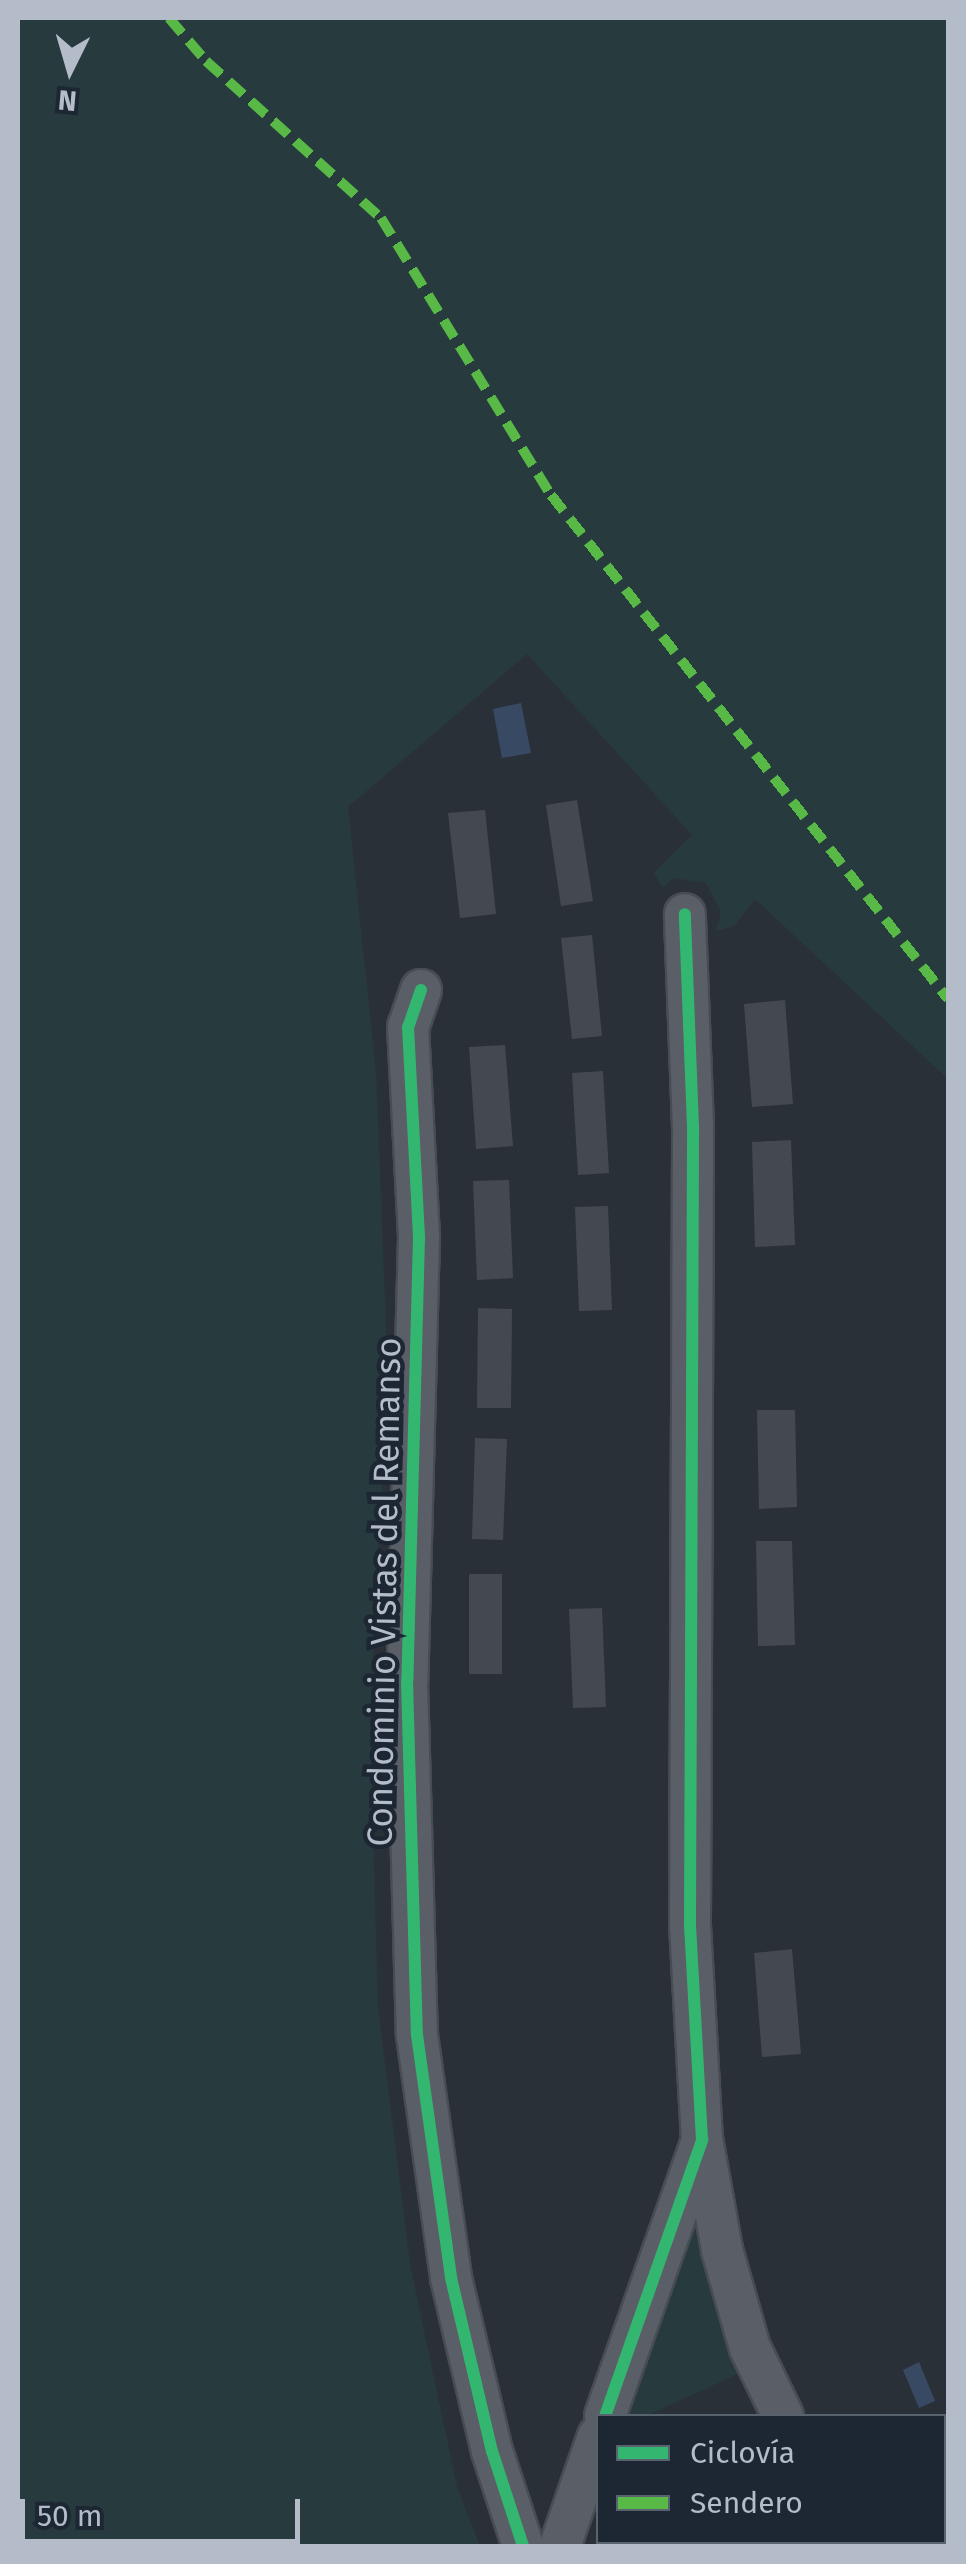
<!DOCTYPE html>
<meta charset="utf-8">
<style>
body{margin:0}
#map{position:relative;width:966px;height:2564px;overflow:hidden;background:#2a3038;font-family:"Fira Sans",sans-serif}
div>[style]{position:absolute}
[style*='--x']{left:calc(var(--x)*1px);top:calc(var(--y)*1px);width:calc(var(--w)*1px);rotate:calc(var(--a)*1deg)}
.green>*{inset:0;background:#273a3e}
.water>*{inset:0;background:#384963}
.building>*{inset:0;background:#444950}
.roads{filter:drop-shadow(2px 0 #484c53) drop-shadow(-2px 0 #484c53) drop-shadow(0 2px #484c53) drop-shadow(0 -2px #484c53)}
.street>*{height:40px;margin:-20px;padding:0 20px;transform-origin:20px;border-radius:20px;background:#5a5e66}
.quiet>*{height:10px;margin-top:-5px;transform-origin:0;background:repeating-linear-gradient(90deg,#58b947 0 20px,transparent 0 30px)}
.cycleway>*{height:12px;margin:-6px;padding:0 6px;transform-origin:6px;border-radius:6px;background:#33b770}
span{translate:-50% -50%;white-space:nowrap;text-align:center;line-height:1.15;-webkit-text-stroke:9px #1d2633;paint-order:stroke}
.street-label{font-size:35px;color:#b4bcc9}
.frame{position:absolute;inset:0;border:20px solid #b4bcc9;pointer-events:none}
.legend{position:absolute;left:596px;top:2414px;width:350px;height:130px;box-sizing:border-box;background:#1d2633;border:2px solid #59626f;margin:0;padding:12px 18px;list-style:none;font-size:30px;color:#b4bcc9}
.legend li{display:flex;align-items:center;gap:20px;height:50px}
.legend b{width:50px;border:2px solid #59626f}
.north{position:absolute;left:20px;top:20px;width:100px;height:100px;-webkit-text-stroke:8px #1d2633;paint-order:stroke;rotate:185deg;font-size:28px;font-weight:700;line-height:40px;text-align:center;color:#b4bcc9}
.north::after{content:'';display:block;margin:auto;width:35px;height:45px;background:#b4bcc9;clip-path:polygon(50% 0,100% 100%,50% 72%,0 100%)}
.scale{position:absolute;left:20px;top:2499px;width:280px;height:45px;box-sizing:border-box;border:5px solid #b4bcc9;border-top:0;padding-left:12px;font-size:30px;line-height:35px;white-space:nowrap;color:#b4bcc9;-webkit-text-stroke:8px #1d2633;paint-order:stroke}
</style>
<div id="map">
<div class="green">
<div style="clip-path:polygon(18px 18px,948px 18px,948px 1079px,755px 899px,734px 926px,716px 931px,721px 912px,706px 883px,673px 878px,663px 888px,654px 873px,692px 835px,527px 654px,348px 807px,376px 1072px,388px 1374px,370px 1720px,378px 2008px,410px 2264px,457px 2487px,480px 2546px,18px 2546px)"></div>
<div style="clip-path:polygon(698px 2214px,738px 2374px,646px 2416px,623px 2416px)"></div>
</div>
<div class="water">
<div style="clip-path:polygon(521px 703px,531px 753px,502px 758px,493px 709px)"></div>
<div style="clip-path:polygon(919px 2362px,935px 2401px,919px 2408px,903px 2370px)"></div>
</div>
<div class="building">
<div style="clip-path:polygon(577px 800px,593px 901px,561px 906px,546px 805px)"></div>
<div style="clip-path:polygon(485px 810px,496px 914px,460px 918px,448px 813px)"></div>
<div style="clip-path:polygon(592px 935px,602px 1036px,572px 1039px,561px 938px)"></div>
<div style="clip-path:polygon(785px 1000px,793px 1104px,752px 1107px,744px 1004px)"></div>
<div style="clip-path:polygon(505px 1045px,513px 1146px,476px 1149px,469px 1047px)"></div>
<div style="clip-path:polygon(603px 1071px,609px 1173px,578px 1175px,572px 1073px)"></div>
<div style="clip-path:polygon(791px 1140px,795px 1245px,755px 1247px,752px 1142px)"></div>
<div style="clip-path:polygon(509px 1180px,513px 1278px,477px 1280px,473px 1181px)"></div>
<div style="clip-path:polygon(608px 1206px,612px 1310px,579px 1311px,575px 1207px)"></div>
<div style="clip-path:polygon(478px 1308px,512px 1309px,511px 1408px,477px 1408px)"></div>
<div style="clip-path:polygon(757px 1410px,795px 1410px,797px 1507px,759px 1509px)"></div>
<div style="clip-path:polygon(475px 1438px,507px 1439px,503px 1540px,472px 1539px)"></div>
<div style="clip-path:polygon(756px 1541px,792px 1541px,795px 1645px,758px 1646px)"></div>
<div style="clip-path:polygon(469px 1574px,502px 1574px,502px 1674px,469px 1674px)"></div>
<div style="clip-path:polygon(602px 1608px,606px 1707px,573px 1708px,569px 1609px)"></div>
<div style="clip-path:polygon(792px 1949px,801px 2054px,762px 2057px,754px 1953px)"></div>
</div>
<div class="roads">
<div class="street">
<div style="--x:421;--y:990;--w:39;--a:109"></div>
<div style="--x:408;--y:1027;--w:210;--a:87"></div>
<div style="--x:419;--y:1237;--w:444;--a:91.5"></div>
<div style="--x:407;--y:1681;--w:354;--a:88.4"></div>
<div style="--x:417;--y:2035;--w:245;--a:82"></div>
<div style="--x:451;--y:2278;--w:178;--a:76.7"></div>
<div style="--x:492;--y:2451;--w:100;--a:71.9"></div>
<div style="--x:703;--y:2144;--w:108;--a:79.8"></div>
<div style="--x:722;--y:2250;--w:102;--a:74.1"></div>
<div style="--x:750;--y:2348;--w:76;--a:64.1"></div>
<div style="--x:605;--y:2416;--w:293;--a:-70.6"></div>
<div style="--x:702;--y:2140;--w:214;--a:-93.2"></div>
<div style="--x:690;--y:1926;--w:799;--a:-89.78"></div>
<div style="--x:693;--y:1127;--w:213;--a:-92.2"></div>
<div style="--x:843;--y:2542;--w:4;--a:63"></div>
<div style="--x:560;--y:2546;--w:116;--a:-70.9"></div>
</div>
</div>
<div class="quiet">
<div style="--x:169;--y:18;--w:57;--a:49.3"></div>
<div style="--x:206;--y:61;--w:235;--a:41.9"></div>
<div style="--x:381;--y:218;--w:325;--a:58.5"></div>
<div style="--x:551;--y:495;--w:642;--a:51.77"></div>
</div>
<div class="cycleway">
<div style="--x:421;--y:990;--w:39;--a:109"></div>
<div style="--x:408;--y:1027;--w:210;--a:87"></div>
<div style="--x:419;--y:1237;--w:444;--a:91.5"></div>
<div style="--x:407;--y:1681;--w:354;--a:88.4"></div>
<div style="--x:417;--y:2035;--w:245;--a:82"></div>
<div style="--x:451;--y:2278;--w:178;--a:76.7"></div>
<div style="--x:492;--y:2451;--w:100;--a:71.9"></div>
<div style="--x:605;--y:2416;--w:293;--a:-70.6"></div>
<div style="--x:702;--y:2140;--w:214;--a:-93.2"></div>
<div style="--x:690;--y:1926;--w:799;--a:-89.78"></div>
<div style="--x:693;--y:1127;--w:213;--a:-92.2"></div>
</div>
<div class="street-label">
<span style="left:384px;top:1592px;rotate:-89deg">Condominio Vistas del Remanso</span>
</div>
<div class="frame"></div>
<ul class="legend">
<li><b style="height:12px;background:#33b770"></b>Ciclovía</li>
<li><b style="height:12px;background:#58b947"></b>Sendero</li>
</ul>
<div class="north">N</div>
<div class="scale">50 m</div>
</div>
